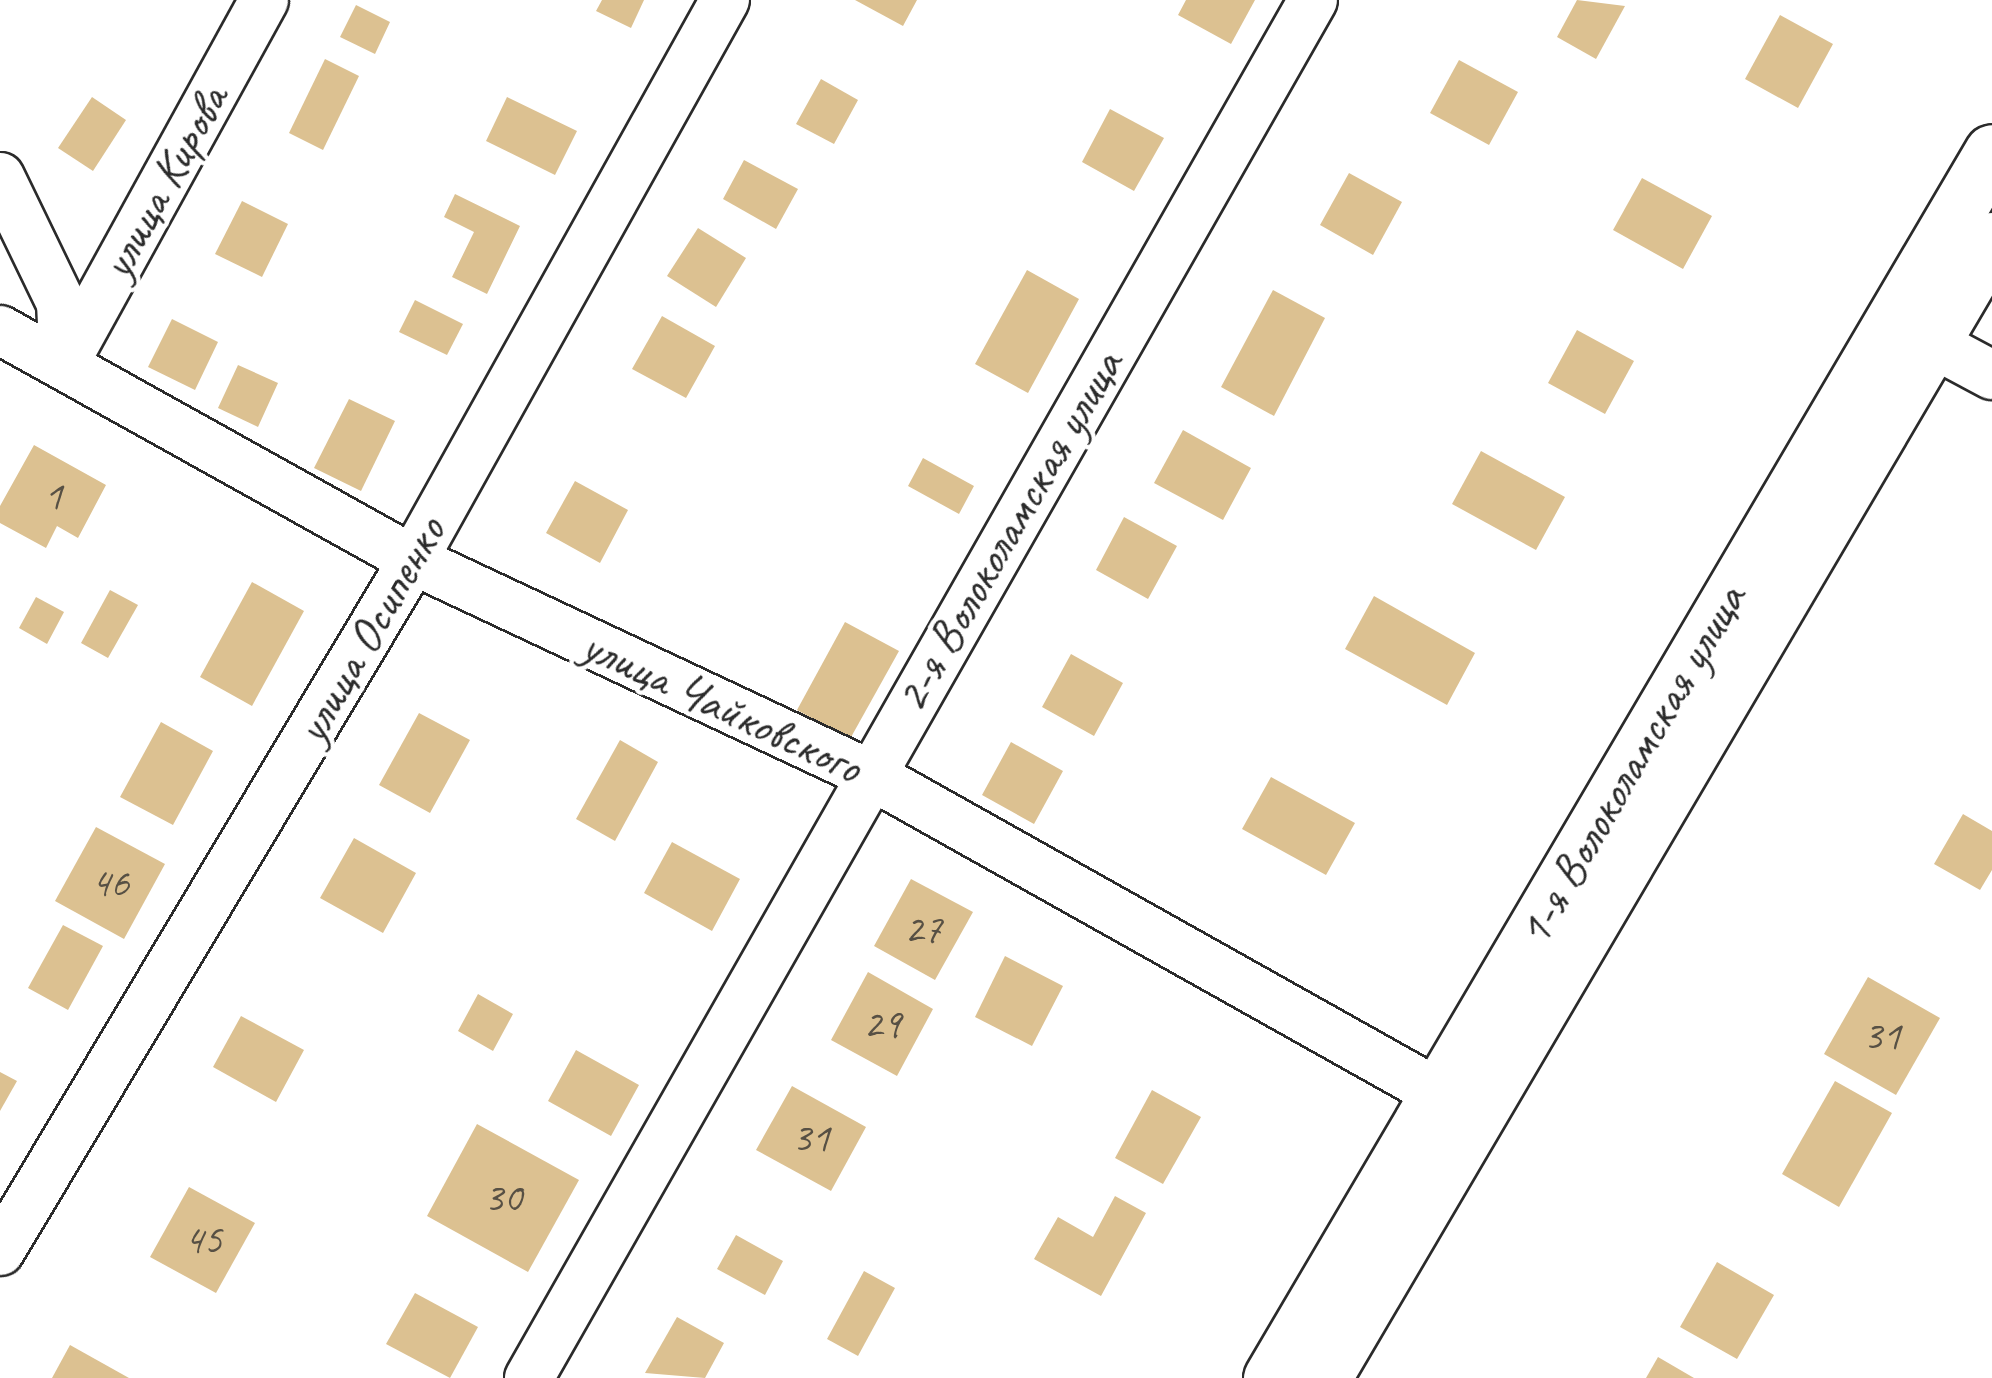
<!DOCTYPE html>
<meta charset="utf-8">
<style>
body{margin:0}
#map{position:relative;width:1992px;height:1378px;overflow:hidden;background:#fff;font-family:Caveat,sans-serif}
div>[style]{position:absolute}
[style*='--x']{left:calc(var(--x)*1px);top:calc(var(--y)*1px);width:calc(var(--w)*1px);rotate:calc(var(--a)*1deg)}
.building>*{inset:0;background:#dcc191}
.roads{filter:drop-shadow(2px 0 #2b2b2b) drop-shadow(-2px 0 #2b2b2b) drop-shadow(0 2px #2b2b2b) drop-shadow(0 -2px #2b2b2b)}
.minor>*{height:48px;margin:-24px;padding:0 24px;transform-origin:24px;border-radius:24px;background:#fff}
.major>*{height:55px;margin:-27.5px;padding:0 27.5px;transform-origin:27.5px;border-radius:27.5px;background:#fff}
span{translate:-50% -50%;white-space:nowrap;text-align:center;line-height:1.15;-webkit-text-stroke:9px #fff;paint-order:stroke}
.number-label{font-size:42px;color:#575044}
.number-label span{-webkit-text-stroke-width:0}
.street-label{font-size:48px;color:#2b2b2b}
</style>
<div id="map">
<div class="building">
<div style="clip-path:polygon(602px 0,644px 0,631px 28px,596px 11px)"></div>
<div style="clip-path:polygon(855px 0,917px 0,903px 26px)"></div>
<div style="clip-path:polygon(1186px 0,1255px 0,1231px 44px,1178px 15px)"></div>
<div style="clip-path:polygon(1577px 0,1625px 6px,1596px 59px,1557px 37px)"></div>
<div style="clip-path:polygon(356px 5px,390px 22px,375px 54px,340px 37px)"></div>
<div style="clip-path:polygon(1780px 15px,1833px 44px,1798px 108px,1745px 79px)"></div>
<div style="clip-path:polygon(325px 59px,359px 76px,323px 150px,289px 133px)"></div>
<div style="clip-path:polygon(1459px 60px,1518px 92px,1489px 145px,1430px 113px)"></div>
<div style="clip-path:polygon(821px 79px,858px 100px,834px 144px,796px 124px)"></div>
<div style="clip-path:polygon(92px 97px,126px 120px,93px 171px,58px 148px)"></div>
<div style="clip-path:polygon(507px 97px,577px 131px,555px 175px,486px 141px)"></div>
<div style="clip-path:polygon(1110px 109px,1164px 138px,1134px 191px,1082px 162px)"></div>
<div style="clip-path:polygon(744px 160px,798px 189px,776px 229px,723px 199px)"></div>
<div style="clip-path:polygon(1349px 173px,1402px 202px,1373px 255px,1320px 225px)"></div>
<div style="clip-path:polygon(1642px 178px,1712px 216px,1683px 269px,1613px 230px)"></div>
<div style="clip-path:polygon(455px 194px,520px 226px,487px 294px,452px 277px,474px 232px,444px 217px)"></div>
<div style="clip-path:polygon(242px 201px,288px 224px,262px 277px,215px 254px)"></div>
<div style="clip-path:polygon(698px 228px,746px 258px,716px 307px,667px 276px)"></div>
<div style="clip-path:polygon(1027px 270px,1079px 299px,1028px 393px,975px 364px)"></div>
<div style="clip-path:polygon(1273px 290px,1325px 318px,1274px 416px,1221px 387px)"></div>
<div style="clip-path:polygon(415px 300px,463px 324px,447px 355px,399px 332px)"></div>
<div style="clip-path:polygon(662px 316px,715px 346px,686px 398px,632px 369px)"></div>
<div style="clip-path:polygon(172px 319px,218px 342px,195px 390px,148px 367px)"></div>
<div style="clip-path:polygon(1577px 330px,1634px 361px,1605px 414px,1548px 383px)"></div>
<div style="clip-path:polygon(238px 365px,278px 383px,258px 427px,218px 408px)"></div>
<div style="clip-path:polygon(349px 399px,395px 421px,361px 491px,314px 468px)"></div>
<div style="clip-path:polygon(1183px 430px,1251px 468px,1223px 520px,1154px 483px)"></div>
<div style="clip-path:polygon(34px 445px,106px 485px,78px 538px,57px 526px,46px 548px,0 523px,0 506px)"></div>
<div style="clip-path:polygon(1481px 451px,1565px 497px,1536px 550px,1452px 504px)"></div>
<div style="clip-path:polygon(923px 458px,974px 486px,959px 514px,908px 486px)"></div>
<div style="clip-path:polygon(575px 481px,628px 510px,600px 563px,546px 533px)"></div>
<div style="clip-path:polygon(1124px 517px,1177px 546px,1148px 599px,1096px 570px)"></div>
<div style="clip-path:polygon(252px 582px,304px 611px,252px 706px,200px 677px)"></div>
<div style="clip-path:polygon(110px 590px,138px 605px,108px 658px,81px 643px)"></div>
<div style="clip-path:polygon(1374px 596px,1475px 653px,1447px 705px,1345px 649px)"></div>
<div style="clip-path:polygon(36px 597px,64px 612px,47px 644px,19px 628px)"></div>
<div style="clip-path:polygon(845px 622px,899px 651px,850px 739px,797px 710px)"></div>
<div style="clip-path:polygon(1071px 654px,1123px 683px,1094px 736px,1042px 707px)"></div>
<div style="clip-path:polygon(419px 713px,470px 740px,430px 813px,379px 785px)"></div>
<div style="clip-path:polygon(161px 722px,213px 751px,173px 825px,120px 797px)"></div>
<div style="clip-path:polygon(620px 740px,658px 762px,615px 841px,576px 819px)"></div>
<div style="clip-path:polygon(1011px 742px,1063px 771px,1034px 824px,982px 795px)"></div>
<div style="clip-path:polygon(1271px 777px,1355px 823px,1326px 875px,1242px 829px)"></div>
<div style="clip-path:polygon(1963px 814px,1992px 831px,1992px 870px,1980px 890px,1934px 864px)"></div>
<div style="clip-path:polygon(96px 827px,165px 864px,124px 939px,55px 901px)"></div>
<div style="clip-path:polygon(354px 838px,416px 873px,383px 933px,320px 898px)"></div>
<div style="clip-path:polygon(672px 842px,740px 879px,712px 931px,644px 893px)"></div>
<div style="clip-path:polygon(911px 879px,973px 912px,935px 980px,874px 946px)"></div>
<div style="clip-path:polygon(63px 925px,103px 946px,68px 1010px,28px 988px)"></div>
<div style="clip-path:polygon(1005px 956px,1063px 986px,1032px 1046px,975px 1017px)"></div>
<div style="clip-path:polygon(868px 972px,933px 1009px,897px 1076px,831px 1040px)"></div>
<div style="clip-path:polygon(1868px 977px,1940px 1018px,1896px 1095px,1824px 1054px)"></div>
<div style="clip-path:polygon(478px 994px,513px 1014px,493px 1051px,458px 1031px)"></div>
<div style="clip-path:polygon(241px 1016px,304px 1050px,276px 1102px,213px 1067px)"></div>
<div style="clip-path:polygon(576px 1050px,639px 1085px,611px 1136px,548px 1101px)"></div>
<div style="clip-path:polygon(0 1072px,17px 1081px,0 1111px)"></div>
<div style="clip-path:polygon(1835px 1081px,1892px 1113px,1839px 1207px,1782px 1174px)"></div>
<div style="clip-path:polygon(792px 1086px,866px 1127px,831px 1191px,756px 1150px)"></div>
<div style="clip-path:polygon(1152px 1090px,1201px 1117px,1163px 1184px,1115px 1158px)"></div>
<div style="clip-path:polygon(477px 1124px,579px 1180px,528px 1272px,427px 1216px)"></div>
<div style="clip-path:polygon(189px 1187px,255px 1223px,216px 1293px,150px 1257px)"></div>
<div style="clip-path:polygon(1115px 1196px,1146px 1213px,1101px 1296px,1034px 1259px,1058px 1217px,1093px 1237px)"></div>
<div style="clip-path:polygon(736px 1235px,783px 1261px,765px 1295px,717px 1269px)"></div>
<div style="clip-path:polygon(1717px 1262px,1774px 1295px,1737px 1359px,1680px 1327px)"></div>
<div style="clip-path:polygon(864px 1271px,895px 1288px,858px 1356px,827px 1339px)"></div>
<div style="clip-path:polygon(415px 1293px,478px 1327px,450px 1378px,386px 1344px)"></div>
<div style="clip-path:polygon(677px 1317px,724px 1343px,705px 1378px,645px 1373px)"></div>
<div style="clip-path:polygon(70px 1345px,129px 1378px,52px 1378px)"></div>
<div style="clip-path:polygon(1658px 1357px,1694px 1378px,1646px 1378px)"></div>
</div>
<div class="roads">
<div class="minor">
<div style="--x:0;--y:177;--w:140;--a:64.2"></div>
<div style="--x:61;--y:303;--w:61;--a:87.2"></div>
<div style="--x:0;--y:330;--w:473;--a:29.1"></div>
<div style="--x:413;--y:560;--w:504;--a:25.14"></div>
<div style="--x:869;--y:774;--w:652;--a:29.28"></div>
<div style="--x:1932;--y:343;--w:68;--a:28.1"></div>
<div style="--x:64;--y:364;--w:415;--a:-61.2"></div>
<div style="--x:0;--y:1251;--w:805;--a:-59.13"></div>
<div style="--x:413;--y:560;--w:641;--a:-60.88"></div>
<div style="--x:529;--y:1378;--w:1585;--a:-60.36"></div>
</div>
<div class="major">
<div style="--x:1271;--y:1378;--w:1422;--a:-59.54"></div>
<div style="--x:1323;--y:1378;--w:1320;--a:-59.55"></div>
</div>
</div>
<div class="number-label">
<span style="left:53px;top:496px">1</span>
<span style="left:110px;top:883px">46</span>
<span style="left:923px;top:929px">27</span>
<span style="left:882px;top:1024px">29</span>
<span style="left:1882px;top:1036px">31</span>
<span style="left:811px;top:1138px">31</span>
<span style="left:503px;top:1198px">30</span>
<span style="left:203px;top:1240px">45</span>
</div>
<div class="street-label">
<span style="left:164px;top:182px;rotate:-61deg">улица Кирова</span>
<span style="left:1008px;top:531px;rotate:-60deg">2-я Волоколамская улица</span>
<span style="left:370px;top:630px;rotate:-60deg">улица Осипенко</span>
<span style="left:722px;top:706px;rotate:25deg">улица Чайковского</span>
<span style="left:1631px;top:765px;rotate:-60deg">1-я Волоколамская улица</span>
</div>
</div>
